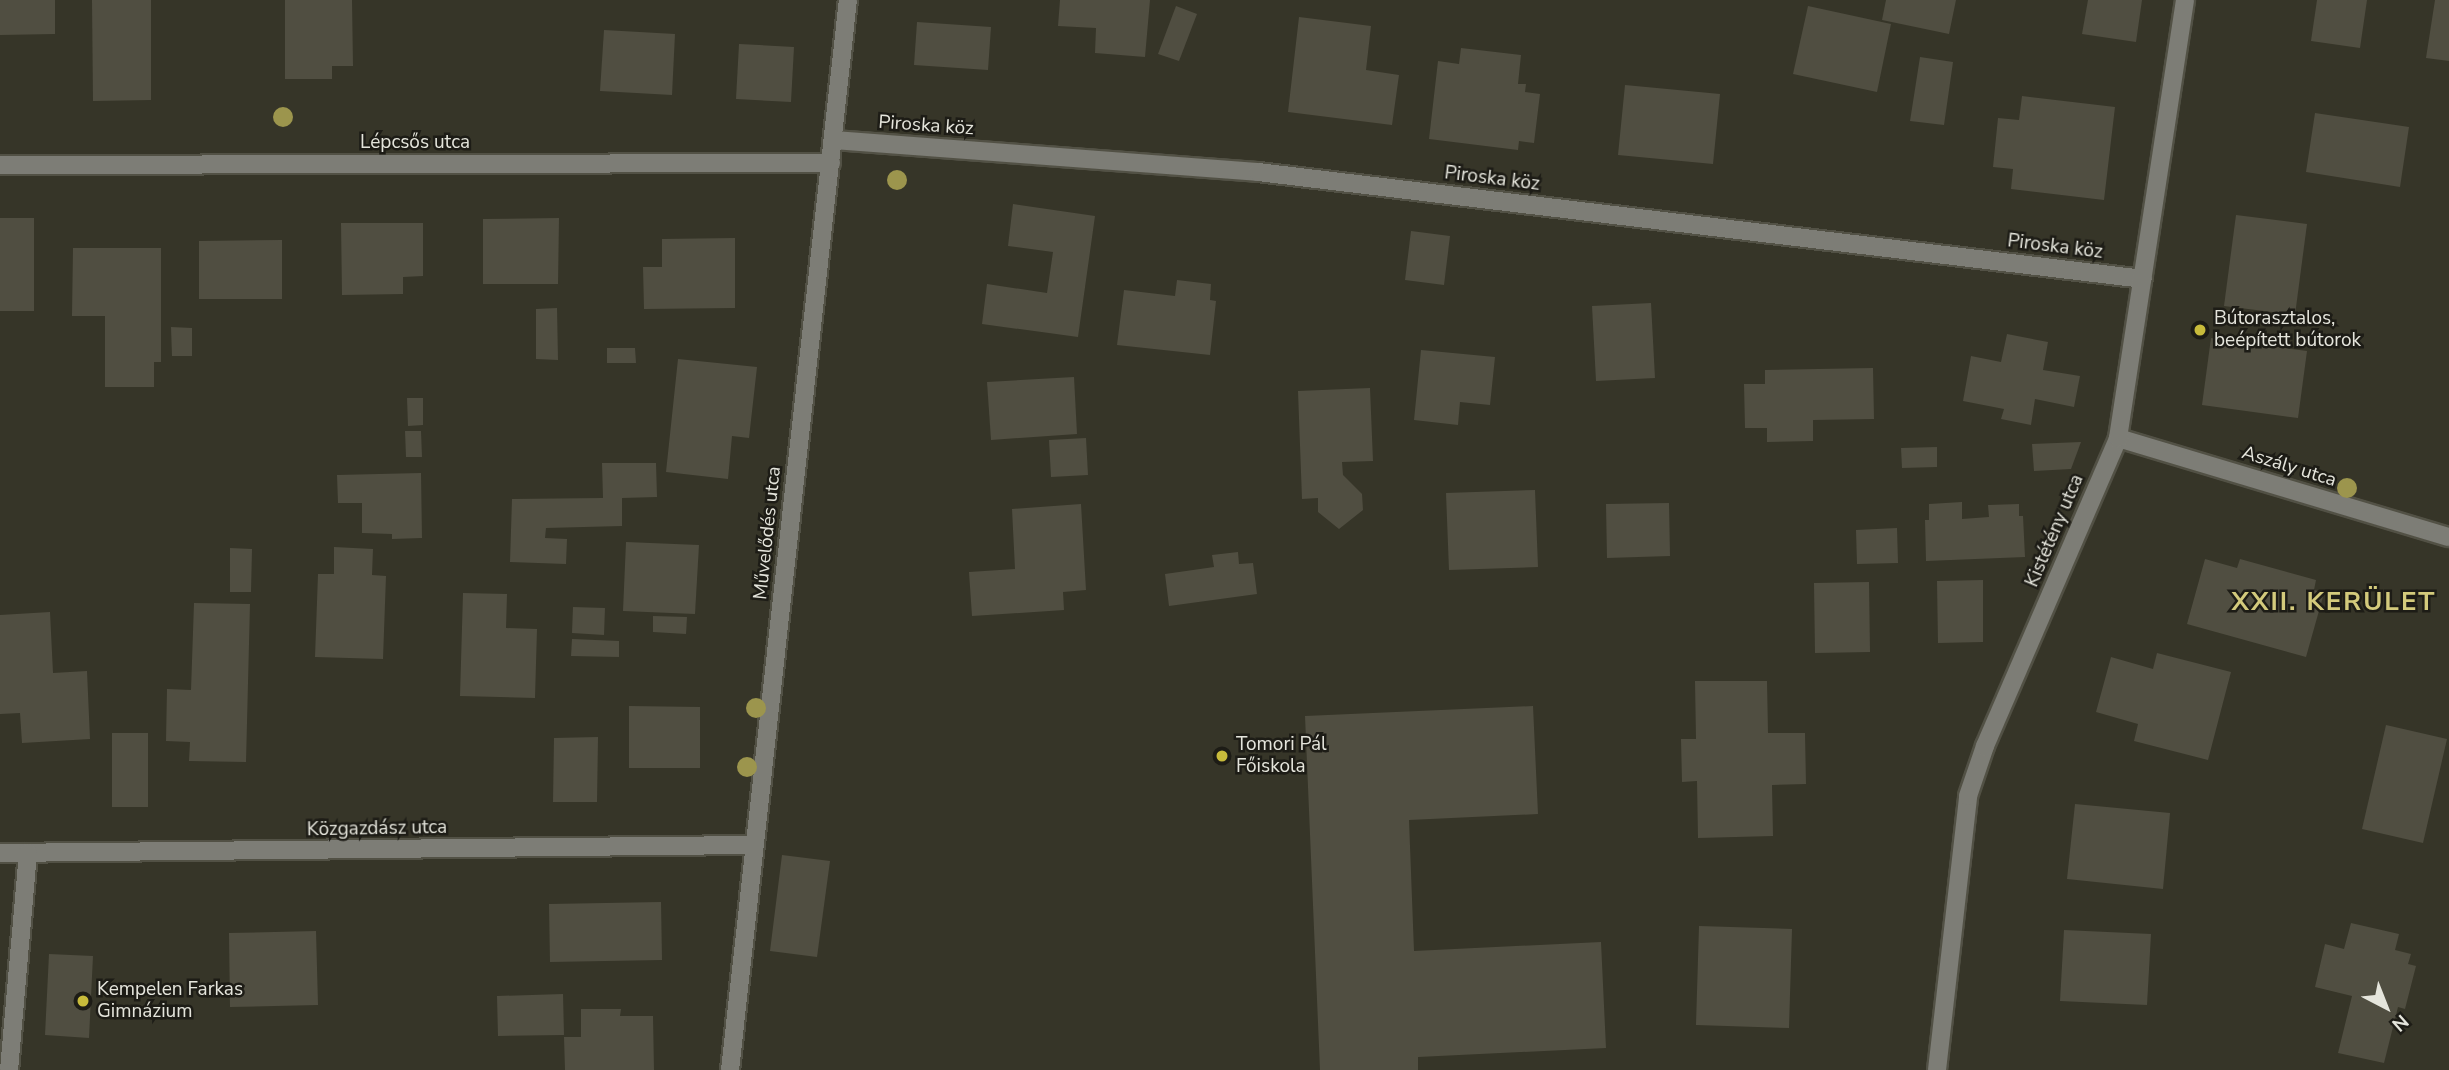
<!DOCTYPE html>
<meta charset="utf-8">
<style>
body{margin:0}
#map{position:relative;width:2449px;height:1070px;overflow:hidden;background:#363528;font-family:"Nunito Sans",sans-serif}
div>[style]{position:absolute}
[style*='--x']{left:calc(var(--x)*1px);top:calc(var(--y)*1px);width:calc(var(--w)*1px);rotate:calc(var(--a)*1deg)}
.building>*{inset:0;background:#504e41}
.roads{filter:drop-shadow(2px 0 #525145) drop-shadow(-2px 0 #525145) drop-shadow(0 2px #525145) drop-shadow(0 -2px #525145)}
.minor>*{height:18px;margin:-9px;padding:0 9px;transform-origin:9px;border-radius:9px;background:#7d7d76}
.trees>*{width:20px;height:20px;margin:-10px;border-radius:50%;background:#9c954d}
.dots>*{width:19px;height:19px;translate:-50% -50%;box-sizing:border-box;border:4px solid #1d1c16;border-radius:50%}
span{translate:-50% -50%;white-space:nowrap;text-align:center;line-height:1.15;-webkit-text-stroke:5px #1d1c16;paint-order:stroke}
.street-label{font-size:19px;color:#e5e5dc}
.poi-label{font-size:19px;color:#e5e5dc}
.left{translate:0 -50%;text-align:left}
.district-label{font-size:26px;color:#d3ca7c;font-weight:700;letter-spacing:2px}
.north{position:absolute;left:2351px;top:972px;width:70px;height:70px;-webkit-text-stroke:5px #1d1c16;paint-order:stroke;rotate:138deg;font-size:19px;font-weight:700;line-height:28px;text-align:center;color:#e5e5dc}
.north::after{content:'';display:block;margin:auto;width:24px;height:32px;background:#e5e5dc;clip-path:polygon(50% 0,100% 100%,50% 72%,0 100%)}
</style>
<div id="map">
<div class="building">
<div style="clip-path:polygon(0 0,55px 0,55px 34px,0 35px)"></div>
<div style="clip-path:polygon(92px 0,151px 0,151px 100px,93px 101px)"></div>
<div style="clip-path:polygon(285px 0,352px 0,353px 66px,332px 66px,332px 79px,285px 79px)"></div>
<div style="clip-path:polygon(1060px 0,1150px 0,1145px 57px,1095px 53px,1096px 28px,1058px 26px)"></div>
<div style="clip-path:polygon(1886px 0,1956px 0,1949px 34px,1882px 20px)"></div>
<div style="clip-path:polygon(2088px 0,2142px 0,2136px 42px,2082px 34px)"></div>
<div style="clip-path:polygon(2317px 0,2367px 0,2360px 48px,2311px 41px)"></div>
<div style="clip-path:polygon(2435px 0,2449px 0,2449px 61px,2426px 58px)"></div>
<div style="clip-path:polygon(1176px 6px,1197px 14px,1179px 61px,1158px 54px)"></div>
<div style="clip-path:polygon(1808px 6px,1891px 24px,1877px 92px,1793px 74px)"></div>
<div style="clip-path:polygon(1299px 17px,1371px 26px,1366px 70px,1399px 75px,1392px 125px,1288px 112px)"></div>
<div style="clip-path:polygon(917px 22px,991px 27px,988px 70px,914px 65px)"></div>
<div style="clip-path:polygon(604px 30px,675px 34px,672px 95px,600px 91px)"></div>
<div style="clip-path:polygon(739px 44px,794px 47px,791px 102px,736px 99px)"></div>
<div style="clip-path:polygon(1461px 48px,1521px 55px,1518px 84px,1526px 84px,1525px 92px,1540px 94px,1534px 143px,1519px 141px,1518px 150px,1429px 139px,1438px 61px,1459px 64px)"></div>
<div style="clip-path:polygon(1920px 57px,1953px 62px,1944px 125px,1910px 121px)"></div>
<div style="clip-path:polygon(1625px 85px,1720px 94px,1713px 164px,1618px 155px)"></div>
<div style="clip-path:polygon(2022px 96px,2115px 107px,2104px 200px,2011px 189px,2013px 169px,1993px 167px,1998px 118px,2019px 120px)"></div>
<div style="clip-path:polygon(2315px 113px,2409px 127px,2400px 187px,2306px 172px)"></div>
<div style="clip-path:polygon(1013px 204px,1095px 216px,1078px 337px,982px 324px,987px 284px,1047px 293px,1053px 252px,1008px 246px)"></div>
<div style="clip-path:polygon(2236px 215px,2307px 224px,2295px 315px,2224px 306px)"></div>
<div style="clip-path:polygon(0 218px,34px 218px,34px 311px,0 311px)"></div>
<div style="clip-path:polygon(559px 218px,558px 284px,483px 284px,483px 219px)"></div>
<div style="clip-path:polygon(341px 223px,423px 223px,423px 276px,403px 277px,403px 294px,342px 295px)"></div>
<div style="clip-path:polygon(1411px 231px,1450px 236px,1444px 285px,1405px 280px)"></div>
<div style="clip-path:polygon(735px 238px,735px 308px,644px 309px,643px 267px,662px 267px,662px 239px)"></div>
<div style="clip-path:polygon(282px 240px,282px 299px,199px 299px,199px 241px)"></div>
<div style="clip-path:polygon(73px 248px,161px 248px,161px 362px,154px 362px,154px 387px,105px 387px,105px 316px,72px 316px)"></div>
<div style="clip-path:polygon(1177px 280px,1211px 284px,1210px 300px,1216px 301px,1210px 355px,1117px 345px,1124px 290px,1175px 296px)"></div>
<div style="clip-path:polygon(1651px 303px,1655px 378px,1596px 381px,1592px 306px)"></div>
<div style="clip-path:polygon(557px 308px,558px 360px,536px 359px,536px 309px)"></div>
<div style="clip-path:polygon(171px 327px,192px 328px,192px 356px,172px 356px)"></div>
<div style="clip-path:polygon(2007px 334px,2048px 342px,2043px 370px,2080px 376px,2074px 407px,2035px 399px,2031px 425px,2001px 419px,2004px 409px,1963px 401px,1971px 356px,2001px 362px)"></div>
<div style="clip-path:polygon(2211px 338px,2307px 351px,2298px 418px,2202px 405px)"></div>
<div style="clip-path:polygon(607px 348px,635px 348px,636px 363px,607px 363px)"></div>
<div style="clip-path:polygon(1421px 350px,1495px 357px,1490px 405px,1460px 402px,1458px 425px,1414px 420px)"></div>
<div style="clip-path:polygon(678px 359px,757px 367px,749px 438px,732px 436px,728px 479px,666px 472px)"></div>
<div style="clip-path:polygon(1873px 368px,1874px 419px,1813px 420px,1813px 441px,1767px 442px,1767px 428px,1745px 428px,1744px 384px,1765px 384px,1765px 370px)"></div>
<div style="clip-path:polygon(1074px 377px,1077px 434px,991px 440px,987px 382px)"></div>
<div style="clip-path:polygon(1370px 388px,1373px 461px,1342px 462px,1343px 475px,1362px 494px,1363px 510px,1339px 529px,1318px 512px,1318px 498px,1302px 499px,1298px 391px)"></div>
<div style="clip-path:polygon(407px 398px,423px 398px,423px 425px,408px 426px)"></div>
<div style="clip-path:polygon(405px 431px,421px 431px,422px 457px,406px 457px)"></div>
<div style="clip-path:polygon(1086px 438px,1088px 475px,1051px 477px,1049px 440px)"></div>
<div style="clip-path:polygon(2081px 442px,2071px 469px,2034px 471px,2032px 444px)"></div>
<div style="clip-path:polygon(1937px 447px,1937px 467px,1902px 468px,1901px 448px)"></div>
<div style="clip-path:polygon(602px 463px,656px 463px,657px 497px,622px 498px,622px 526px,546px 528px,545px 538px,567px 539px,566px 564px,510px 562px,512px 499px,603px 498px)"></div>
<div style="clip-path:polygon(421px 473px,422px 538px,392px 539px,392px 534px,362px 533px,362px 503px,338px 503px,337px 475px)"></div>
<div style="clip-path:polygon(1535px 490px,1538px 567px,1449px 570px,1446px 493px)"></div>
<div style="clip-path:polygon(1962px 502px,1962px 519px,1989px 517px,1988px 505px,2019px 504px,2019px 516px,2023px 516px,2025px 557px,1926px 561px,1925px 520px,1929px 520px,1929px 504px)"></div>
<div style="clip-path:polygon(1669px 503px,1670px 556px,1607px 558px,1606px 504px)"></div>
<div style="clip-path:polygon(1081px 504px,1086px 590px,1063px 592px,1064px 610px,972px 616px,969px 572px,1015px 569px,1012px 509px)"></div>
<div style="clip-path:polygon(1897px 528px,1898px 563px,1857px 564px,1856px 530px)"></div>
<div style="clip-path:polygon(626px 542px,699px 545px,695px 614px,623px 611px)"></div>
<div style="clip-path:polygon(334px 547px,373px 549px,372px 575px,386px 576px,383px 659px,315px 657px,318px 574px,334px 574px)"></div>
<div style="clip-path:polygon(230px 548px,252px 549px,251px 592px,230px 592px)"></div>
<div style="clip-path:polygon(1238px 552px,1239px 564px,1253px 563px,1257px 594px,1169px 606px,1165px 574px,1214px 567px,1212px 555px)"></div>
<div style="clip-path:polygon(2205px 559px,2237px 568px,2240px 559px,2316px 580px,2314px 590px,2324px 593px,2306px 657px,2187px 624px)"></div>
<div style="clip-path:polygon(1983px 580px,1983px 642px,1938px 643px,1937px 581px)"></div>
<div style="clip-path:polygon(1869px 582px,1870px 652px,1815px 653px,1814px 583px)"></div>
<div style="clip-path:polygon(463px 593px,507px 594px,506px 628px,537px 629px,535px 698px,460px 696px)"></div>
<div style="clip-path:polygon(194px 603px,250px 604px,246px 762px,189px 761px,190px 742px,166px 741px,167px 689px,191px 690px)"></div>
<div style="clip-path:polygon(573px 607px,605px 608px,604px 635px,572px 633px)"></div>
<div style="clip-path:polygon(50px 612px,53px 673px,87px 671px,90px 739px,22px 743px,20px 713px,0 714px,0 615px)"></div>
<div style="clip-path:polygon(653px 616px,687px 617px,686px 634px,653px 632px)"></div>
<div style="clip-path:polygon(572px 639px,619px 641px,619px 657px,571px 656px)"></div>
<div style="clip-path:polygon(2157px 653px,2231px 672px,2208px 760px,2134px 741px,2138px 724px,2096px 712px,2111px 657px,2153px 669px)"></div>
<div style="clip-path:polygon(1695px 681px,1767px 681px,1768px 733px,1805px 733px,1806px 784px,1772px 785px,1773px 836px,1698px 838px,1697px 781px,1682px 782px,1681px 739px,1696px 739px)"></div>
<div style="clip-path:polygon(629px 706px,700px 707px,700px 768px,629px 768px)"></div>
<div style="clip-path:polygon(1533px 706px,1538px 814px,1409px 820px,1414px 951px,1601px 942px,1606px 1048px,1418px 1057px,1418px 1070px,1320px 1070px,1305px 716px)"></div>
<div style="clip-path:polygon(2386px 725px,2447px 739px,2423px 843px,2362px 829px)"></div>
<div style="clip-path:polygon(112px 733px,148px 733px,148px 807px,112px 807px)"></div>
<div style="clip-path:polygon(598px 737px,597px 802px,553px 802px,554px 738px)"></div>
<div style="clip-path:polygon(2075px 804px,2170px 813px,2163px 889px,2067px 879px)"></div>
<div style="clip-path:polygon(782px 855px,830px 861px,817px 957px,770px 951px)"></div>
<div style="clip-path:polygon(661px 902px,662px 960px,550px 962px,549px 904px)"></div>
<div style="clip-path:polygon(2351px 923px,2399px 934px,2395px 950px,2411px 954px,2408px 964px,2416px 966px,2405px 1009px,2398px 1007px,2384px 1063px,2338px 1053px,2352px 996px,2315px 987px,2325px 944px,2344px 949px)"></div>
<div style="clip-path:polygon(1699px 926px,1792px 929px,1789px 1028px,1696px 1025px)"></div>
<div style="clip-path:polygon(2064px 930px,2151px 934px,2147px 1005px,2060px 1001px)"></div>
<div style="clip-path:polygon(316px 931px,318px 1005px,230px 1007px,229px 933px)"></div>
<div style="clip-path:polygon(49px 954px,93px 956px,89px 1038px,45px 1035px)"></div>
<div style="clip-path:polygon(563px 994px,564px 1035px,498px 1036px,497px 996px)"></div>
<div style="clip-path:polygon(581px 1009px,621px 1009px,620px 1016px,653px 1016px,654px 1070px,565px 1070px,564px 1037px,581px 1037px)"></div>
</div>
<div class="roads">
<div class="minor">
<div style="--x:833;--y:140;--w:426;--a:4.3"></div>
<div style="--x:1258;--y:172;--w:891;--a:6.89"></div>
<div style="--x:0;--y:165;--w:831;--a:-0.14"></div>
<div style="--x:2118;--y:438;--w:345;--a:16.7"></div>
<div style="--x:0;--y:853;--w:754;--a:-0.61"></div>
<div style="--x:9;--y:1070;--w:218;--a:-85"></div>
<div style="--x:730;--y:1070;--w:1076;--a:-83.71"></div>
<div style="--x:1937;--y:1070;--w:276;--a:-83.5"></div>
<div style="--x:1968;--y:796;--w:53;--a:-71.2"></div>
<div style="--x:1985;--y:746;--w:335;--a:-66.6"></div>
<div style="--x:2118;--y:438;--w:443;--a:-81.3"></div>
</div>
</div>
<div class="trees">
<div style="left:283px;top:117px"></div>
<div style="left:897px;top:180px"></div>
<div style="left:2347px;top:488px"></div>
<div style="left:756px;top:708px"></div>
<div style="left:747px;top:767px"></div>
</div>
<div class="dots">
<div style="left:2200px;top:330px;background:#c8bb3b"></div>
<div style="left:1222px;top:756px;background:#c8bb3b"></div>
<div style="left:83px;top:1001px;background:#c8bb3b"></div>
</div>
<div class="street-label">
<span style="left:926px;top:126px;rotate:4deg">Piroska köz</span>
<span style="left:415px;top:143px">Lépcsős utca</span>
<span style="left:1492px;top:179px;rotate:7deg">Piroska köz</span>
<span style="left:2055px;top:247px;rotate:7deg">Piroska köz</span>
<span style="left:2289px;top:467px;rotate:17deg">Aszály utca</span>
<span style="left:2055px;top:531px;rotate:-67deg">Kistétény utca</span>
<span style="left:768px;top:533px;rotate:-84deg">Művelődés utca</span>
<span style="left:377px;top:829px;rotate:-1deg">Közgazdász utca</span>
</div>
<div class="poi-label">
<span class="left" style="left:2214px;top:330px">Bútorasztalos,<br>beépített bútorok</span>
<span class="left" style="left:1236px;top:756px">Tomori Pál<br>Főiskola</span>
<span class="left" style="left:97px;top:1001px">Kempelen Farkas<br>Gimnázium</span>
</div>
<div class="district-label">
<span style="left:2334px;top:602px">XXII. KERÜLET</span>
</div>
<div class="north">N</div>
</div>
